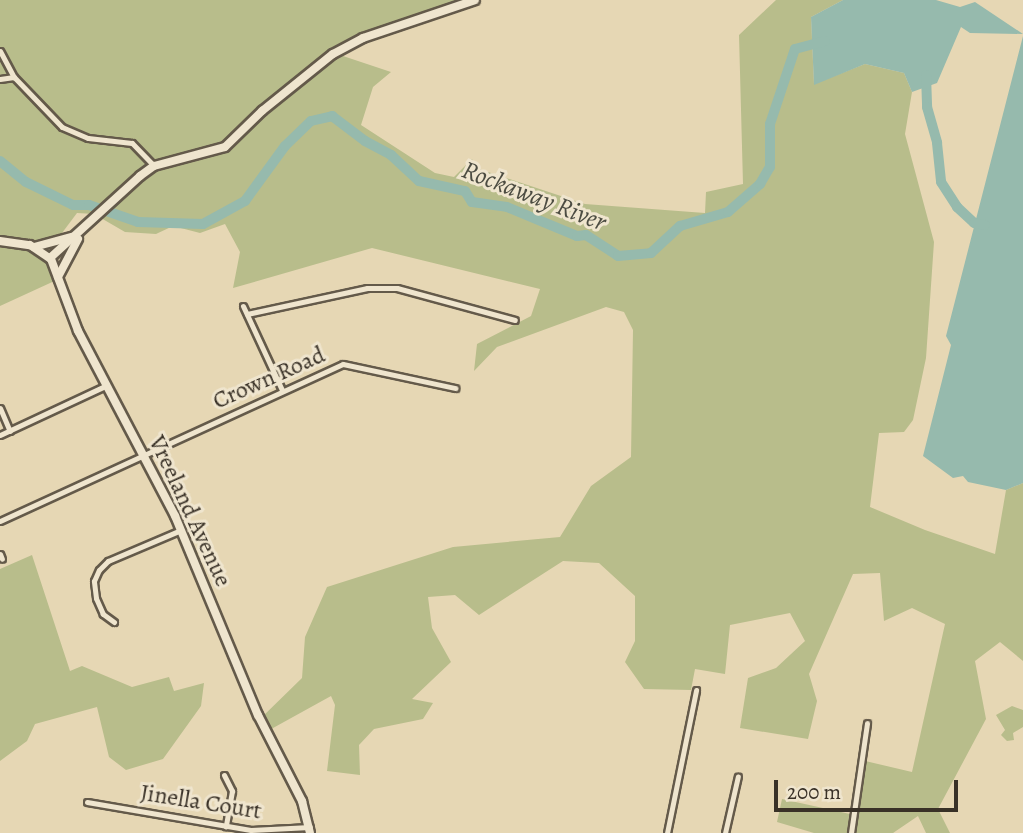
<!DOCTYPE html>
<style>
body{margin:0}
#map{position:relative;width:1023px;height:833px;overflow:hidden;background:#e6d7b4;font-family:Alegreya,serif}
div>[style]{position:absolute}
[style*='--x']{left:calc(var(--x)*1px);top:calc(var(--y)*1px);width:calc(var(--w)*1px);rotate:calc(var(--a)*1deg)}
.green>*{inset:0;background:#b8bd8b}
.water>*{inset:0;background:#96baad}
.river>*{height:10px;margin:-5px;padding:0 5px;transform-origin:5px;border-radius:5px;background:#96baad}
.roads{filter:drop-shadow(2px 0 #645a4a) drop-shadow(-2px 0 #645a4a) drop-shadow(0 2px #645a4a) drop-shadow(0 -2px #645a4a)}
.street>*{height:5px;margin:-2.5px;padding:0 2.5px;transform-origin:2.5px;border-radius:2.5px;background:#efe5ce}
.secondary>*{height:8px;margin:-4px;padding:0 4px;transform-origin:4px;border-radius:4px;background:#efe5ce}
span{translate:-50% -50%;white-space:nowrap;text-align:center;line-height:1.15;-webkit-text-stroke:6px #efe5ce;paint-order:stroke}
.street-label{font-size:24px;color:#393127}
.water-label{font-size:26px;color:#4c4c42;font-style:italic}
.scale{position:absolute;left:774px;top:780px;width:184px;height:32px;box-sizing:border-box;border:4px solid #393127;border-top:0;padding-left:9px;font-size:21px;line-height:24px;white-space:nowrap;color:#393127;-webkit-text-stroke:5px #efe5ce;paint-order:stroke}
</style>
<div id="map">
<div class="green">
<div style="clip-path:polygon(0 0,476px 0,331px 52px,391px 72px,373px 87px,361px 125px,435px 173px,454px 177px,472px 159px,476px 168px,585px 204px,705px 213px,706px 192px,743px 184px,739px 35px,776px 0,843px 0,811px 17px,814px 84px,865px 64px,904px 73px,912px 92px,905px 134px,934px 242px,926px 358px,913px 420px,904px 432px,879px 433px,870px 507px,925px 530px,995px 554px,1006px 490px,1023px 483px,1023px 661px,1000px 642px,975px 661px,986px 719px,938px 809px,950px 833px,926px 833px,918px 816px,893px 833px,814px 833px,777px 822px,782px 799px,850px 814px,861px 760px,912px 772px,945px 624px,912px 608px,884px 621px,880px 573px,853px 574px,809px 674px,817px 701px,808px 739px,740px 728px,748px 678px,776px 668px,805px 641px,790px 613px,730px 625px,725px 674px,695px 669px,691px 690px,644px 689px,625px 662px,635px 641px,635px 596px,599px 563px,563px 561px,479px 615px,455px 595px,428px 597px,432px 628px,451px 662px,412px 699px,433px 703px,423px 719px,374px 729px,359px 745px,360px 775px,327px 771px,335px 705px,331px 696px,264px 733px,259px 720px,302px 678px,305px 637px,327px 587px,453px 547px,560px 537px,591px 486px,631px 457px,633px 330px,624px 312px,606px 307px,497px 347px,474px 371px,477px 344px,531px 316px,540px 289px,372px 248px,233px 288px,240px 252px,225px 224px,200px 233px,173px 226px,156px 234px,125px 232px,94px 214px,77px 213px,62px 233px,33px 243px,61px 278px,0 306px)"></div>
<div style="clip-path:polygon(32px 555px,70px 671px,82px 666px,132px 687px,169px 677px,174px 691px,204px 683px,201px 706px,163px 759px,126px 770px,109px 757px,97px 707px,35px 724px,27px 741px,0 761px,0 569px)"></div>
<div style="clip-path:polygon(1012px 706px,1023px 710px,1023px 727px,1013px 733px,1014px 740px,1007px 741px,1001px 735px,1005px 730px,996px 715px)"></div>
</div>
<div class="water">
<div style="clip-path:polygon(843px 0,936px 0,960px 7px,975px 2px,1023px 34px,970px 33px,961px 27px,937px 83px,912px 92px,904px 73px,865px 64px,814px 85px,811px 17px)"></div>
<div style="clip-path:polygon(1023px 36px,1023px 483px,1006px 490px,968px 482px,963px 476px,953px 478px,923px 456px,951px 345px,946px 336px)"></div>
</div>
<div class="river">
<div style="--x:926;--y:75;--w:32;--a:88"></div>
<div style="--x:927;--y:107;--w:37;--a:74"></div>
<div style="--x:937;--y:143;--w:39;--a:84"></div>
<div style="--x:941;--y:182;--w:30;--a:57"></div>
<div style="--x:957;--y:207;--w:23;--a:43"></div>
<div style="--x:974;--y:223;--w:11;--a:10"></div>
<div style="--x:0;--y:161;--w:33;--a:39"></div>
<div style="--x:26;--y:182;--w:52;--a:26.1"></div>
<div style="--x:73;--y:205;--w:16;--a:0"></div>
<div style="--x:89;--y:205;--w:52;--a:19.1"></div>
<div style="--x:138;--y:222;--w:65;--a:1.8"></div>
<div style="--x:203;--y:224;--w:48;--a:-28.7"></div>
<div style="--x:245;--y:201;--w:68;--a:-54"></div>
<div style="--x:285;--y:146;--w:36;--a:-44"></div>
<div style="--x:311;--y:121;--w:22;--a:-13"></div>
<div style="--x:332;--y:116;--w:41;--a:37.1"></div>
<div style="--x:365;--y:141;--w:30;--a:28"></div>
<div style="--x:391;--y:155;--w:38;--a:43"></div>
<div style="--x:419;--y:181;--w:47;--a:12.3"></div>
<div style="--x:465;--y:191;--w:13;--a:58"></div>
<div style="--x:472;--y:202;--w:35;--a:8"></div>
<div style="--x:507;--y:207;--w:76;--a:22.5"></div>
<div style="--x:577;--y:236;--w:9;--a:-6"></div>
<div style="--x:586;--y:235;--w:38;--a:33"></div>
<div style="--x:618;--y:256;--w:33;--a:-5"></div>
<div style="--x:651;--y:253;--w:40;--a:-43"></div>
<div style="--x:680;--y:226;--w:50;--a:-16.3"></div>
<div style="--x:728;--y:212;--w:43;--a:-41.2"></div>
<div style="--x:760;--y:184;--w:20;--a:-60"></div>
<div style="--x:770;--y:167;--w:43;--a:-90"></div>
<div style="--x:770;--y:124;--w:79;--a:-71.6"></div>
<div style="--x:795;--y:49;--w:31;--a:-15"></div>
</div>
<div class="roads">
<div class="street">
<div style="--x:0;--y:51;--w:30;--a:62"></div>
<div style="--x:14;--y:77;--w:69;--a:46.2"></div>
<div style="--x:62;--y:127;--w:28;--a:23"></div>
<div style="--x:88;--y:138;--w:44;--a:6.5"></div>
<div style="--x:132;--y:143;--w:32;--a:46"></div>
<div style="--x:0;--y:79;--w:14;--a:-8"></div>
<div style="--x:243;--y:306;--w:93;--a:65.1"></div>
<div style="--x:247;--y:314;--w:123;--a:-12.2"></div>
<div style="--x:367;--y:288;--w:30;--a:0"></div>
<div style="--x:397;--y:288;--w:122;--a:15.2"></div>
<div style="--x:0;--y:408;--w:25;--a:67"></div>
<div style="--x:0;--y:435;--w:118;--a:-25"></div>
<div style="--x:0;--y:521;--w:377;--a:-24.6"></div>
<div style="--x:343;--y:364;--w:115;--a:12.1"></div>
<div style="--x:0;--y:554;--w:5;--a:68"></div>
<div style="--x:114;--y:622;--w:14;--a:-144"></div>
<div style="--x:103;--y:614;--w:17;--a:-114"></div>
<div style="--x:96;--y:598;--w:17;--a:-97"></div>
<div style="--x:94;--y:581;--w:12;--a:-66"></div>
<div style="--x:99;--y:570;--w:13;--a:-45"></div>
<div style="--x:108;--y:561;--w:79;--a:-23"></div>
<div style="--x:224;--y:775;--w:18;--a:63"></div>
<div style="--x:232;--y:791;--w:36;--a:100"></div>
<div style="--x:87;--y:802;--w:166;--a:9.7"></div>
<div style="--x:251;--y:830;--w:59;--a:-2.9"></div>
<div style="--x:667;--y:833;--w:146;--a:-78.5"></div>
<div style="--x:725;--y:833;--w:58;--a:-77.2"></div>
<div style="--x:851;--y:833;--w:111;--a:-81.7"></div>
</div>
<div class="secondary">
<div style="--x:0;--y:241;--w:30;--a:8"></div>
<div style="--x:30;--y:245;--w:25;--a:34"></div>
<div style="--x:51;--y:259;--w:77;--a:69.4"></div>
<div style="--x:78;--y:331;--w:209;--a:62.3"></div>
<div style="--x:175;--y:516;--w:216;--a:67.4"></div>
<div style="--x:258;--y:715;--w:97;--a:62.9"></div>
<div style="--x:302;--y:801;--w:33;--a:76"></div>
<div style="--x:34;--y:247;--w:39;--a:-15"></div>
<div style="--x:50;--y:258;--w:122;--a:-42.3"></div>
<div style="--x:140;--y:176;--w:17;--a:-36"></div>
<div style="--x:154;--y:166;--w:73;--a:-15"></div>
<div style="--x:225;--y:147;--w:52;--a:-44.2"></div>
<div style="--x:262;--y:111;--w:91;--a:-38.8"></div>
<div style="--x:333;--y:54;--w:34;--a:-28"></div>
<div style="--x:363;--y:38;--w:118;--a:-18.7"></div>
<div style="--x:58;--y:277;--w:43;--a:-62.2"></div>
</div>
</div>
<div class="street-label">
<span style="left:269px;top:378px;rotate:-24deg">Crown Road</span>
<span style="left:190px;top:511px;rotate:65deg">Vreeland Avenue</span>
<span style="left:201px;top:802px;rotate:9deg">Jinella Court</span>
</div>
<div class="water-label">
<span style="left:534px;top:196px;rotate:21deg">Rockaway River</span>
</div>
<div class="scale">200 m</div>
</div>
